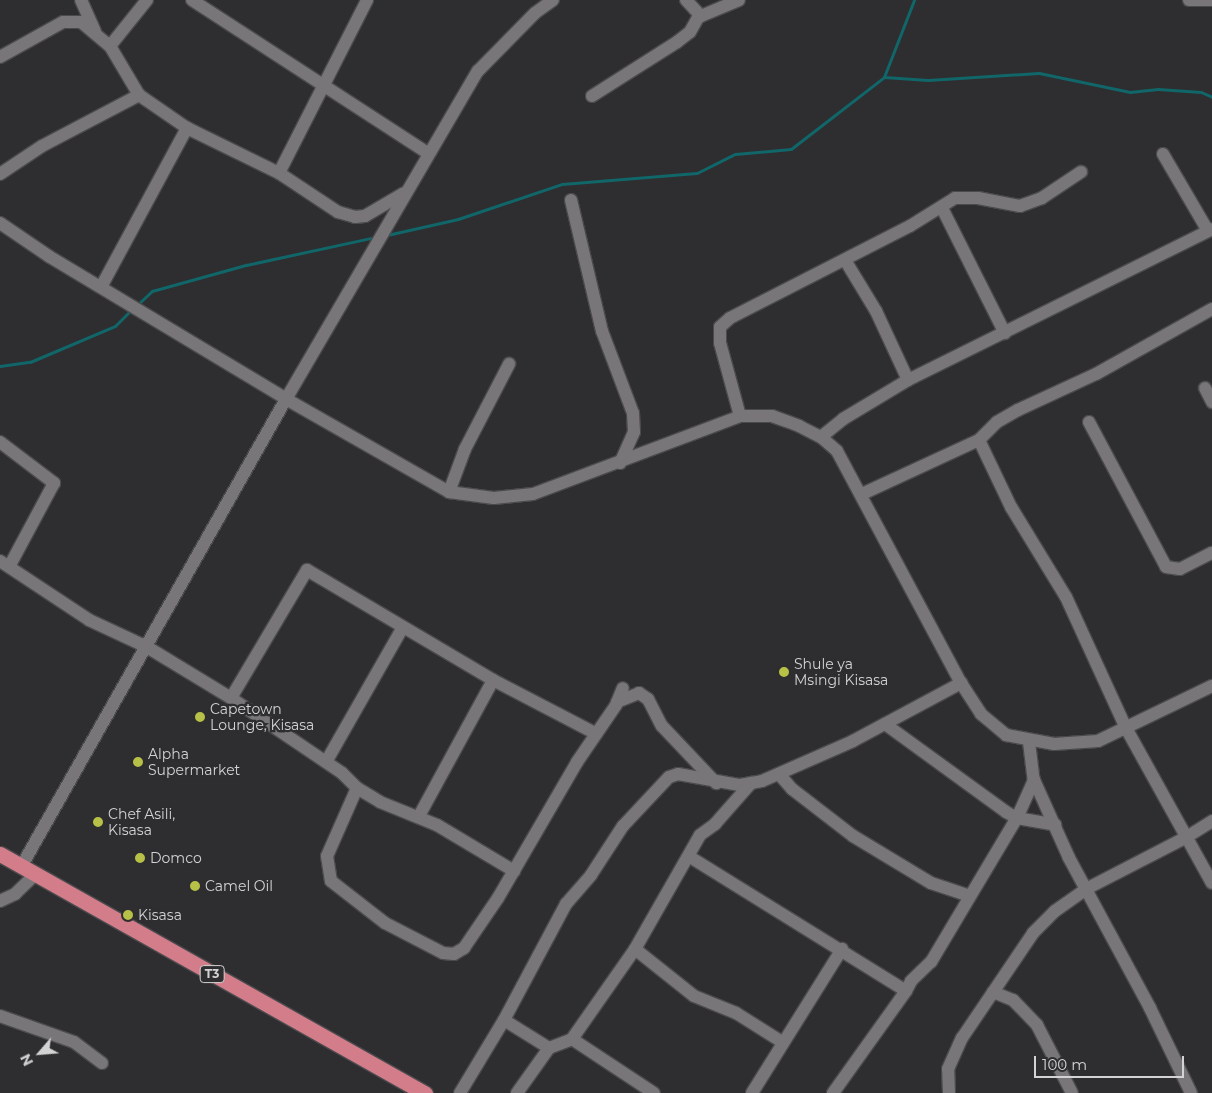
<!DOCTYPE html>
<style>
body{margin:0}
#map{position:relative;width:1212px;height:1093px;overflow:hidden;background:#2e2d30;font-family:Montserrat,sans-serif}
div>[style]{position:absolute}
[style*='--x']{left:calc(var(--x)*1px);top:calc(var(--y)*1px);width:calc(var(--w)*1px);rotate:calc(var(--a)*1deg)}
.stream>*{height:3px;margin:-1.5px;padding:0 1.5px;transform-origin:1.5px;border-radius:1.5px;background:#106668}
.roads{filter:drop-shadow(1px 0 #4b4a4d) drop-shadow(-1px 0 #4b4a4d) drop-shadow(0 1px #4b4a4d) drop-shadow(0 -1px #4b4a4d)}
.minor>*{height:12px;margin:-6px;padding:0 6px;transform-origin:6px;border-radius:6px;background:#787679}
.highway>*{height:15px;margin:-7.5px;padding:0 7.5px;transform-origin:7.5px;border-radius:7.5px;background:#d47d8a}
.dots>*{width:14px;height:14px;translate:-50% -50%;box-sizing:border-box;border:2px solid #2e2d30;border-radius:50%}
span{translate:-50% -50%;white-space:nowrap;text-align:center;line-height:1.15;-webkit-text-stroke:4.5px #2e2d30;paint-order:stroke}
.shield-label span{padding:1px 4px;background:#2e2d30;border:1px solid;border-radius:4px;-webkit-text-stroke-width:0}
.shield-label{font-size:12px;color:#d3d3d4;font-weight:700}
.poi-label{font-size:14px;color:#d3d3d4}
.left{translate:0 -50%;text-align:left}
.north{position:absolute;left:15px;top:1028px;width:50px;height:50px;-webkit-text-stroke:4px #2e2d30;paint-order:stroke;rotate:243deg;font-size:14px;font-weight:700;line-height:20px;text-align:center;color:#d3d3d4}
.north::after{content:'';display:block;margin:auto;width:18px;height:22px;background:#d3d3d4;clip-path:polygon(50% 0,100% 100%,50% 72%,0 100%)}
.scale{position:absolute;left:1034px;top:1056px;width:150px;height:22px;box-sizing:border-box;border:2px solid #d3d3d4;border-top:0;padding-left:6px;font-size:15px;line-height:18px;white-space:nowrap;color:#d3d3d4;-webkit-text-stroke:4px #2e2d30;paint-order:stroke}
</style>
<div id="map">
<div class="stream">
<div style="--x:884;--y:77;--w:44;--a:3.9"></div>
<div style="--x:928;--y:80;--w:111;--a:-3.6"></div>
<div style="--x:1039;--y:73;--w:93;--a:11.8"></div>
<div style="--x:1130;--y:92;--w:28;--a:-6"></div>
<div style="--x:1158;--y:89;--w:43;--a:4"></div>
<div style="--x:1201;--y:92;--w:12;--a:24"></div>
<div style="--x:387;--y:235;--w:73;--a:-12.7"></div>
<div style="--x:458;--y:219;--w:110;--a:-18.6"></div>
<div style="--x:562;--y:184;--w:135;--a:-4.7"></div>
<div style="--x:697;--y:173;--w:42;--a:-26.6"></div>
<div style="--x:735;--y:154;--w:56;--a:-5.1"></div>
<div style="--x:791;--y:149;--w:118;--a:-37.7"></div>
<div style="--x:884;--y:77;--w:83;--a:-68.7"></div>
<div style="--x:137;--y:305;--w:21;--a:-43"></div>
<div style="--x:152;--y:291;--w:98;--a:-15.5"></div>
<div style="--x:246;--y:265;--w:133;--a:-12.2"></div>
<div style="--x:0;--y:366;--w:30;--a:-8"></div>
<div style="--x:30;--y:362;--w:92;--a:-23"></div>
<div style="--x:115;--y:326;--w:24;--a:-45"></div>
</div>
<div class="roads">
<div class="minor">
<div style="--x:81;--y:0;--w:34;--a:66"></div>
<div style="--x:192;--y:0;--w:281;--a:33"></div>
<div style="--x:686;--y:0;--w:22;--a:47"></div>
<div style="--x:701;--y:16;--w:41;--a:-22.8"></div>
<div style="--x:1189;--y:0;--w:23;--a:0"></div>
<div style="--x:110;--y:46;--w:59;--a:-51.2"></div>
<div style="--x:0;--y:57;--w:72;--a:-29.1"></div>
<div style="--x:63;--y:22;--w:18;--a:0"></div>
<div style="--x:81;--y:22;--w:38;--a:40"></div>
<div style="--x:110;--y:46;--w:57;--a:59.4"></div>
<div style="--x:139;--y:95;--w:58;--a:34.5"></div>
<div style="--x:187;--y:128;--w:102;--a:26.1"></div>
<div style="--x:279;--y:173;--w:71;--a:33.5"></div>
<div style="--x:338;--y:212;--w:18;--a:16"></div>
<div style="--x:355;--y:217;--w:10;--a:-6"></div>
<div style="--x:365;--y:216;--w:45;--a:-30.5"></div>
<div style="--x:592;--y:96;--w:101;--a:-32.4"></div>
<div style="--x:677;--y:42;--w:16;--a:-38"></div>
<div style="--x:690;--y:32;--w:18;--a:-61"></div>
<div style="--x:1163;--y:154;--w:89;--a:59.7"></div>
<div style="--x:279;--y:173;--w:194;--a:-63"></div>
<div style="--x:0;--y:174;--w:50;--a:-33.7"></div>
<div style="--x:42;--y:146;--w:110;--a:-27.7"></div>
<div style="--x:571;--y:200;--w:135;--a:76.7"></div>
<div style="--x:602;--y:331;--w:88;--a:69.3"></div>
<div style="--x:633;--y:413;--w:19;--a:87"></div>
<div style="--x:634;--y:432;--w:34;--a:114"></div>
<div style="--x:942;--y:208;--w:140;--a:63.3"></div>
<div style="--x:0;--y:223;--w:60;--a:34.2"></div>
<div style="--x:50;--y:257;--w:275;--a:31"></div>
<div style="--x:286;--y:399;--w:188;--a:29.7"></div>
<div style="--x:449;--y:492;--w:45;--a:7.6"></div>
<div style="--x:494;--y:498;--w:39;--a:-6"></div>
<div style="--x:533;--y:494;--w:221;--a:-20.6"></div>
<div style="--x:740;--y:416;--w:32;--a:0"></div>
<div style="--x:772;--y:416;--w:29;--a:20"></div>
<div style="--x:799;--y:426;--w:25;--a:27"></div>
<div style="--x:821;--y:437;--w:21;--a:41"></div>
<div style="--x:837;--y:451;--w:263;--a:61.9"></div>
<div style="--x:961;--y:683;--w:37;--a:57"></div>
<div style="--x:981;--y:714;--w:33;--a:40"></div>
<div style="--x:1006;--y:735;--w:49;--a:10.6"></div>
<div style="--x:1054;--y:744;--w:44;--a:-3.9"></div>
<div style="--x:1098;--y:741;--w:127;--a:-25.8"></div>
<div style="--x:845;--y:260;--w:60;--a:58.7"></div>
<div style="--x:876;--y:311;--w:76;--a:65.1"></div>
<div style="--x:101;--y:287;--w:181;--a:-61.6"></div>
<div style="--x:1205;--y:388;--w:16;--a:63"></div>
<div style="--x:740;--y:416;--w:76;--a:-105.3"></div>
<div style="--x:720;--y:343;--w:16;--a:-90"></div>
<div style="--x:720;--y:327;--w:13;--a:-42"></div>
<div style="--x:730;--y:318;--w:202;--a:-27.1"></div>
<div style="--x:910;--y:226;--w:53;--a:-31.9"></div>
<div style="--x:955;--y:198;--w:23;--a:0"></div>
<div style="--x:978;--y:198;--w:43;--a:10.8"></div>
<div style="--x:1020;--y:206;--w:23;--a:-20"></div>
<div style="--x:1042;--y:198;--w:47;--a:-33.7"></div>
<div style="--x:1089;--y:422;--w:164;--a:62"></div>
<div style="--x:1166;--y:567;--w:14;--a:8"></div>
<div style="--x:1180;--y:569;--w:36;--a:-27"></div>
<div style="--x:821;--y:437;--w:28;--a:-39"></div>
<div style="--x:843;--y:419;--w:76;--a:-31"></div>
<div style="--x:908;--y:380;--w:339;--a:-26.4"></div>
<div style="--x:979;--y:440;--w:74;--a:64.5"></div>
<div style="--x:1011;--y:507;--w:105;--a:58.6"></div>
<div style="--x:1066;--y:597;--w:144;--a:65.4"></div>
<div style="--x:1126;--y:728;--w:177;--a:61"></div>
<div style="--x:0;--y:442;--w:68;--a:37.2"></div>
<div style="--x:54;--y:483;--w:95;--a:118.2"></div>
<div style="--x:449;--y:492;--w:46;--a:-69.6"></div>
<div style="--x:465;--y:449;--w:96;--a:-62.6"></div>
<div style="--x:862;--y:494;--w:129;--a:-24.8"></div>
<div style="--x:979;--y:440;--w:25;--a:-45"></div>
<div style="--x:997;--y:422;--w:24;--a:-30"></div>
<div style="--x:1018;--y:410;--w:86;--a:-24.8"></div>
<div style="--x:1096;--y:374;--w:133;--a:-29.3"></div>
<div style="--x:0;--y:561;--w:107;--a:33.5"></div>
<div style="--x:89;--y:620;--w:64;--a:25"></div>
<div style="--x:147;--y:647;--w:98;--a:31.3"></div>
<div style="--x:231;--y:698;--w:134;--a:34"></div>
<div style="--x:342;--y:773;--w:21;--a:45"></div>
<div style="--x:357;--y:788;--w:27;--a:31"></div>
<div style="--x:380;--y:802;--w:61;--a:22"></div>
<div style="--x:437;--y:825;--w:90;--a:30.9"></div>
<div style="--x:231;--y:698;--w:149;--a:-59.3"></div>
<div style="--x:307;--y:570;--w:216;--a:30.6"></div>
<div style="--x:493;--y:680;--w:115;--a:27.5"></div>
<div style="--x:617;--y:702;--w:24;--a:-22"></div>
<div style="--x:639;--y:693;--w:11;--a:34"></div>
<div style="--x:648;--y:699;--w:30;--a:63"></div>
<div style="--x:662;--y:726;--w:79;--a:46.5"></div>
<div style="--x:885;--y:724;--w:150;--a:36"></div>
<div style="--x:1006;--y:812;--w:13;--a:29"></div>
<div style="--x:1017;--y:818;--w:39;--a:10"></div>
<div style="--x:1029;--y:742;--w:38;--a:83"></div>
<div style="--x:1034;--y:780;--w:85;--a:65.8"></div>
<div style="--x:1069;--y:858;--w:170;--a:61.6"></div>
<div style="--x:1150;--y:1008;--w:94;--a:64.2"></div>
<div style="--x:326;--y:762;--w:155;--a:-60.3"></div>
<div style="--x:779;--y:774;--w:20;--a:49"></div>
<div style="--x:792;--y:789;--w:77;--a:37.6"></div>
<div style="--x:853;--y:836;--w:91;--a:31.1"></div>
<div style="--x:931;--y:883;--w:41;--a:18.4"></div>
<div style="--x:357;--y:788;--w:74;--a:113.8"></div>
<div style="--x:327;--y:856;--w:25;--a:81"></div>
<div style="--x:331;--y:881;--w:68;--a:37.9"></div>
<div style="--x:385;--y:923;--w:65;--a:27.3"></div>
<div style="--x:443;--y:953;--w:11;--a:5"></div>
<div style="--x:454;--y:954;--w:12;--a:-31"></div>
<div style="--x:464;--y:948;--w:60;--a:-55.8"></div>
<div style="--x:498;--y:898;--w:157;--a:-59.8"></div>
<div style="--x:577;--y:762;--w:69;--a:-55.6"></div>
<div style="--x:616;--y:705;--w:18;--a:-68"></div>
<div style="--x:419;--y:816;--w:155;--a:-61.4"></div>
<div style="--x:690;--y:857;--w:254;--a:31.8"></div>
<div style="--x:906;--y:991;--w:11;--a:-63"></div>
<div style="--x:911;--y:981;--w:28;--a:-44"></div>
<div style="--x:931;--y:962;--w:168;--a:-59.2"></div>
<div style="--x:1017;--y:818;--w:42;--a:-65.9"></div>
<div style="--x:21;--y:867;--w:538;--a:-60.48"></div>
<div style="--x:286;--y:399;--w:380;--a:-59.7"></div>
<div style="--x:478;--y:71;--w:81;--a:-45.5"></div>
<div style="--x:535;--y:13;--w:22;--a:-36"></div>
<div style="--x:0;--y:901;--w:17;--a:-25"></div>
<div style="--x:15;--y:894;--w:28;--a:-44"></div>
<div style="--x:635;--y:949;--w:75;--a:38.5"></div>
<div style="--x:694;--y:996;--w:45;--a:22"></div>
<div style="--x:736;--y:1013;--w:54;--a:32.2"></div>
<div style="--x:993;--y:992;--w:22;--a:22"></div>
<div style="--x:1013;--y:1000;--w:35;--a:46"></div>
<div style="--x:1037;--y:1025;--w:76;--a:62.8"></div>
<div style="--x:0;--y:1016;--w:78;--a:19.4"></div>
<div style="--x:74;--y:1042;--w:35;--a:37"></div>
<div style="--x:504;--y:1020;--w:53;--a:31.9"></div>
<div style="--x:572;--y:1039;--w:98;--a:33.4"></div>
<div style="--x:460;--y:1093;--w:85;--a:-58.9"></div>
<div style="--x:504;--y:1020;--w:132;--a:-61.9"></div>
<div style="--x:566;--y:904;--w:38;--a:-49"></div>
<div style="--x:591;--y:875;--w:59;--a:-56.9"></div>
<div style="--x:623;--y:826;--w:67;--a:-46.8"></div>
<div style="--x:669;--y:777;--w:9;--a:-18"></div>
<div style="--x:678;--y:774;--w:63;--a:10.1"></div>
<div style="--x:740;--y:785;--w:22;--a:-10"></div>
<div style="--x:762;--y:781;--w:99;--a:-23.7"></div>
<div style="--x:853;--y:741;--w:123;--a:-28.2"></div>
<div style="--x:517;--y:1093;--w:55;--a:-54.6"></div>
<div style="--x:549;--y:1048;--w:25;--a:-21"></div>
<div style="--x:572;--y:1039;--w:110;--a:-55"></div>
<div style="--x:635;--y:949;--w:131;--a:-60.3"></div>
<div style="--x:700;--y:835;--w:19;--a:-36"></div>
<div style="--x:715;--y:824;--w:55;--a:-48.7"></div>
<div style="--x:752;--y:1093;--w:170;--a:-58"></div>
<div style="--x:833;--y:1093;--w:125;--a:-54.4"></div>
<div style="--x:949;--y:1093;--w:24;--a:-92"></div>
<div style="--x:948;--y:1069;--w:34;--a:-66"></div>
<div style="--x:962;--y:1038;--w:127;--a:-55.9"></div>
<div style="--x:1033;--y:933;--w:31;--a:-45"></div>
<div style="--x:1055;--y:911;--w:38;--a:-35"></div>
<div style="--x:1086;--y:889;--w:111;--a:-27.3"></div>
<div style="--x:1185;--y:838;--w:32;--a:-32"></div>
</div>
<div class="highway">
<div style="--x:0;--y:854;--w:488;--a:29.4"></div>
</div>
</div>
<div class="dots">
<div style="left:784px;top:672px;background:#b8c147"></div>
<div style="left:200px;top:717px;background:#b8c147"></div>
<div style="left:138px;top:762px;background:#b8c147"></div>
<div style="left:98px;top:822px;background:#b8c147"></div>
<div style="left:140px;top:858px;background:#b8c147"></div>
<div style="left:195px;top:886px;background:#b8c147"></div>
<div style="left:128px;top:915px;background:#b8c147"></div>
</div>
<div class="shield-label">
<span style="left:212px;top:974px">T3</span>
</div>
<div class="poi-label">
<span class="left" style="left:794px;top:672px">Shule ya<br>Msingi Kisasa</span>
<span class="left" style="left:210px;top:717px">Capetown<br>Lounge, Kisasa</span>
<span class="left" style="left:148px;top:762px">Alpha<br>Supermarket</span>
<span class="left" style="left:108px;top:822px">Chef Asili,<br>Kisasa</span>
<span class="left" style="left:150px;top:858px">Domco</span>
<span class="left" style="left:205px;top:886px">Camel Oil</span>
<span class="left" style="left:138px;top:915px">Kisasa</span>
</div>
<div class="north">N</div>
<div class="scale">100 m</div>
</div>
